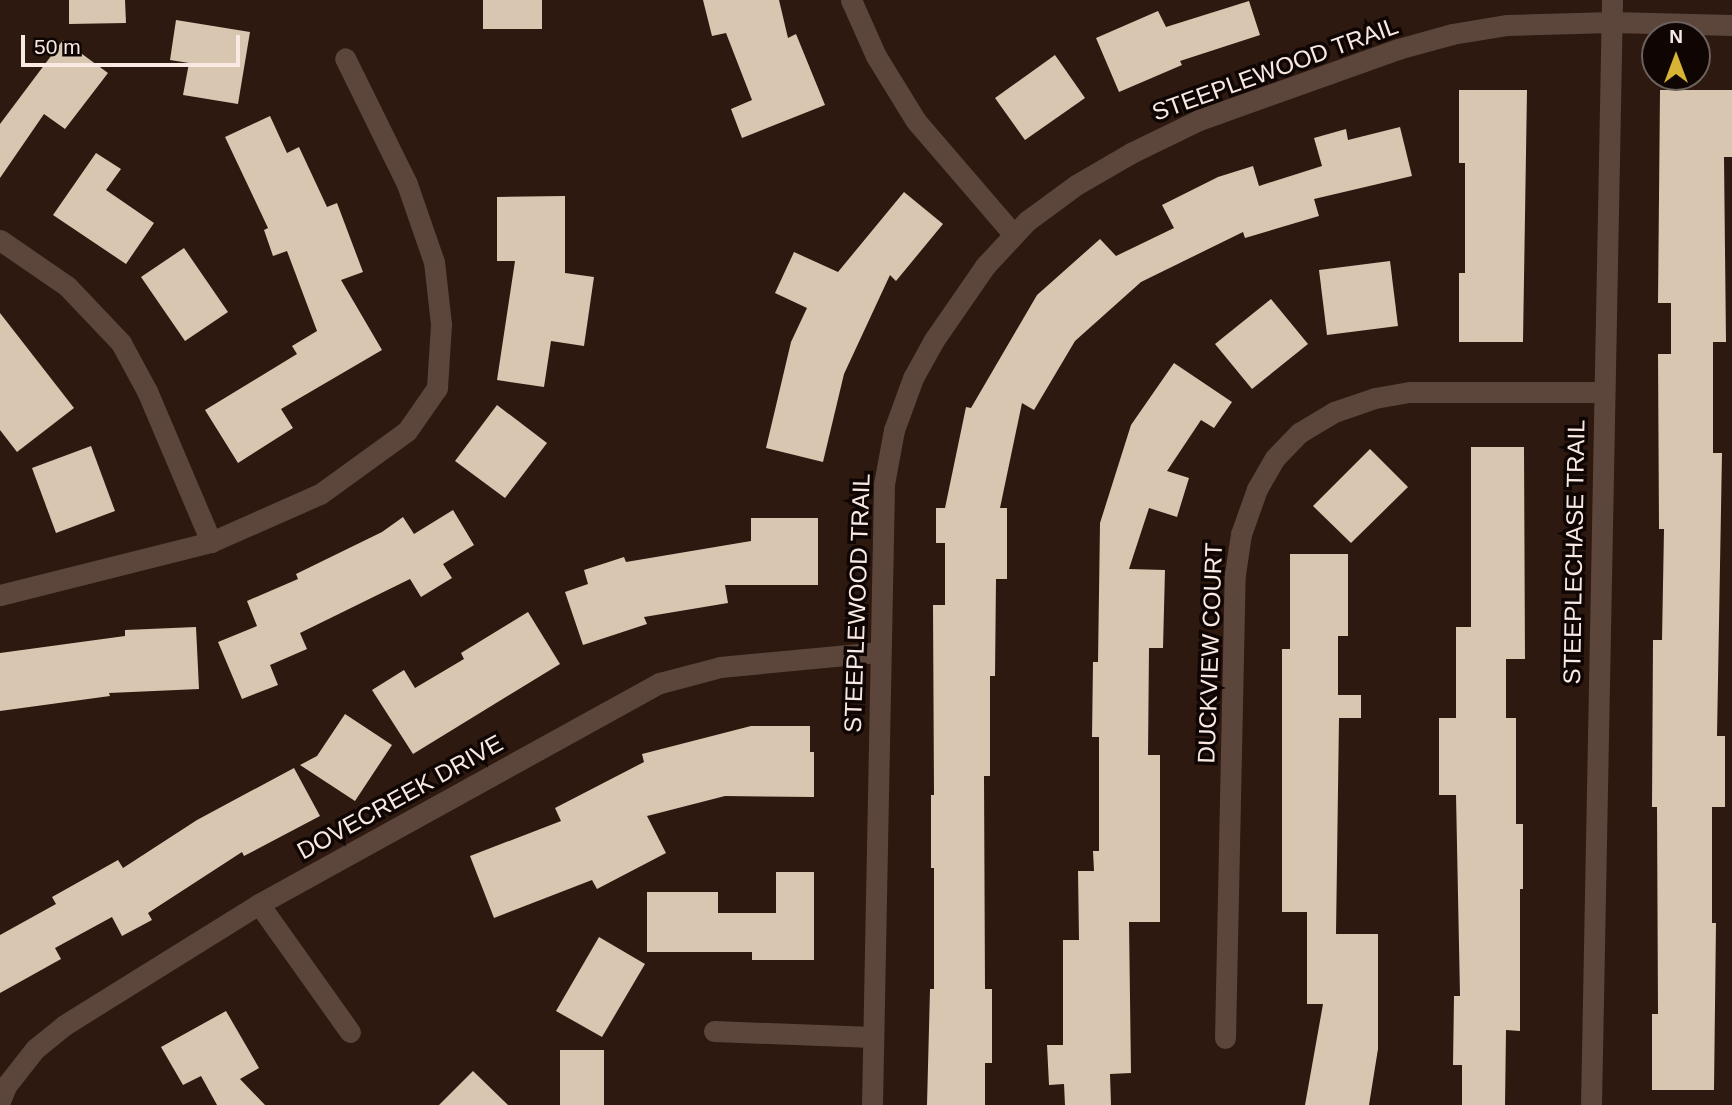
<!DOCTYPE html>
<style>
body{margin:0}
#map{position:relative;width:1732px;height:1105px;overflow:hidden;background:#2d1910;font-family:Helvetica,sans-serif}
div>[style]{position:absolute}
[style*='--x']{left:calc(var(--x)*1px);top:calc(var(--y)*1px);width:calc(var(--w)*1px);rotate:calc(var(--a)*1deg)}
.building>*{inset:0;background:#d8c6b0}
.minor>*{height:21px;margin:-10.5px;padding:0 10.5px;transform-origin:10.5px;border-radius:10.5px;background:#5c453b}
span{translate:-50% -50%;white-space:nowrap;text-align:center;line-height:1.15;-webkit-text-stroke:7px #0f0604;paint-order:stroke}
.street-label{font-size:24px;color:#f8e9e3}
.north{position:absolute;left:1641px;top:21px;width:70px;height:70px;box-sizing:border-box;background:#0f0604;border:2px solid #6c615d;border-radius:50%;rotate:0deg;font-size:19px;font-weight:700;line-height:28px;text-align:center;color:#f8e9e3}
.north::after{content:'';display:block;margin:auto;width:24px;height:32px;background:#d8b434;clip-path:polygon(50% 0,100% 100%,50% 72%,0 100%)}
.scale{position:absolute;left:21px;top:35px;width:219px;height:32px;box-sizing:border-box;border:4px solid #f8e9e3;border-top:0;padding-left:9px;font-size:21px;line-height:24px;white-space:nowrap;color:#f8e9e3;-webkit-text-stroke:5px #0f0604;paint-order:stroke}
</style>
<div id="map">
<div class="building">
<div style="clip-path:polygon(69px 0,125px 0,126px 23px,69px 24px)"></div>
<div style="clip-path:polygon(483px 0,542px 0,542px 29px,483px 29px)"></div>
<div style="clip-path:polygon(703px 0,779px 0,788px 38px,796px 34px,825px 105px,742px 138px,731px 109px,752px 100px,726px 33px,712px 36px)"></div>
<div style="clip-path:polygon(1249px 1px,1260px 35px,1180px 61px,1182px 65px,1119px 92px,1096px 38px,1158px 11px,1166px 27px)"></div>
<div style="clip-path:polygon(176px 20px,250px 32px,238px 104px,183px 95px,189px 63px,170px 60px)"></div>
<div style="clip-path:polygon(63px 40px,108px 73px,65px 129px,44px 114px,0 178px,0 124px)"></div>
<div style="clip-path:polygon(1055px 55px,1085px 98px,1025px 140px,995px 98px)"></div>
<div style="clip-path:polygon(1459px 90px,1527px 90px,1523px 342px,1459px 342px,1459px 273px,1465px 273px,1465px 163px,1459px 163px)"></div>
<div style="clip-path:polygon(1660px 90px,1732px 90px,1732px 157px,1724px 157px,1726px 342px,1713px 342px,1713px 453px,1722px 453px,1717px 736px,1725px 736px,1725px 807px,1712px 807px,1712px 923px,1716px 923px,1714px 1090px,1652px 1090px,1652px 1014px,1658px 1014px,1657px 807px,1652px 807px,1653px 640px,1662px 640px,1664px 529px,1659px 529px,1658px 354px,1671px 354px,1671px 303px,1658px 303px)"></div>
<div style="clip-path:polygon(270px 116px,287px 153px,299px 147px,327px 207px,337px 203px,363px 272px,341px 280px,382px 350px,281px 409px,293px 428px,238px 463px,205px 410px,297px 354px,292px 346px,317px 331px,287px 251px,273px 256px,264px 230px,268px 228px,225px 137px)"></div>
<div style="clip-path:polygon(1400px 127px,1412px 176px,1314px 199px,1319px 216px,1245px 238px,1243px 232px,1141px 282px,1075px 341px,1034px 410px,1022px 403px,1000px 508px,1007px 508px,1007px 579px,996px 579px,995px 676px,990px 676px,990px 776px,984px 776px,985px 989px,992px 989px,992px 1063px,985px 1063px,985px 1105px,927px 1105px,930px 989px,934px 989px,934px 868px,931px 868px,931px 795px,934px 795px,933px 605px,945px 605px,945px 543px,936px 543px,936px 508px,945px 508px,966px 407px,971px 408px,1037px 295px,1100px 239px,1116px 256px,1174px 228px,1162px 205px,1218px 177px,1253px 166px,1259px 186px,1322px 166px,1314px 138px,1346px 129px,1348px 140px)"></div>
<div style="clip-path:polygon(96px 153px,121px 169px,106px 190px,154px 223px,126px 264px,53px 215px)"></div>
<div style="clip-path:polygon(904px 192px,943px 224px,896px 281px,890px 275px,844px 374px,823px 462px,766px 448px,791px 342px,807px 308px,775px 293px,794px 252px,838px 272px)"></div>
<div style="clip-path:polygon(565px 196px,565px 273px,594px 277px,584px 346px,551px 341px,544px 387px,497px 380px,515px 261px,497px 261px,497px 197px)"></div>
<div style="clip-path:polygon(184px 248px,228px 312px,185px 341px,141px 277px)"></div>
<div style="clip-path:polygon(1390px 261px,1398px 326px,1327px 335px,1319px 270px)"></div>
<div style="clip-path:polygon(1271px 299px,1308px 344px,1252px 389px,1215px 344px)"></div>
<div style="clip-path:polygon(0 313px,74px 408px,17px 452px,0 430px)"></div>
<div style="clip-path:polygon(1174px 363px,1232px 402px,1214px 428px,1201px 420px,1167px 471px,1189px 478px,1177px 517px,1149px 508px,1129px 569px,1165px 570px,1163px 648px,1149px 648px,1148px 755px,1160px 755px,1160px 922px,1129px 922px,1131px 1073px,1110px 1074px,1111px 1105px,1065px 1105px,1064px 1084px,1049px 1085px,1047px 1045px,1063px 1045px,1063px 940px,1079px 940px,1078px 871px,1094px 871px,1093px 851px,1099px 851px,1099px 737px,1092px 737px,1093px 662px,1098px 662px,1100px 523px,1131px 425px)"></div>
<div style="clip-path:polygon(497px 405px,547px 443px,505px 498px,455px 461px)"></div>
<div style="clip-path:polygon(91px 446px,115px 511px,56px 533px,32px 468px)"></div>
<div style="clip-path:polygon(1471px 447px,1524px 447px,1525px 659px,1506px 659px,1506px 718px,1516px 718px,1516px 824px,1523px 824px,1523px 889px,1520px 889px,1520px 1031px,1506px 1030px,1505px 1105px,1462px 1105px,1462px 1065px,1453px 1065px,1454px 996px,1460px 996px,1456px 795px,1439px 795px,1439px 718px,1456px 718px,1456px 627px,1471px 627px)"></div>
<div style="clip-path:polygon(1370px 449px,1408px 487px,1351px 543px,1313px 506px)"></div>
<div style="clip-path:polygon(453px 510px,474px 545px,443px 564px,452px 578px,421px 597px,410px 579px,300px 633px,307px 649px,270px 665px,278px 685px,242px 699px,218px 642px,257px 626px,247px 601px,298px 579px,296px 574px,382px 532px,403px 517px,414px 534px)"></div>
<div style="clip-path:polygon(751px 518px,818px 518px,818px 585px,725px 585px,728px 603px,644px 617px,647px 624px,583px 645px,565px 592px,588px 584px,584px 570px,624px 557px,626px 562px,751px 541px)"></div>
<div style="clip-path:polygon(1290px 554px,1348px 554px,1348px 636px,1338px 636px,1338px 695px,1361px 695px,1361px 718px,1339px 718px,1336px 934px,1378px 934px,1378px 1049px,1369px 1105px,1305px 1105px,1323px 1004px,1307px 1004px,1307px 912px,1282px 912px,1282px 649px,1290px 649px)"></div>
<div style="clip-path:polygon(528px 612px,560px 664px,413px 754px,372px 690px,404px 670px,415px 688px,464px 659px,461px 653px)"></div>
<div style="clip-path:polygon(196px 627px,199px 689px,109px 693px,110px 696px,0 711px,0 653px,125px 636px,125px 630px)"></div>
<div style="clip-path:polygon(345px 714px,392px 745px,355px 801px,300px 765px,317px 756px)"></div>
<div style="clip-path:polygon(751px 726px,810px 726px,810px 752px,814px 752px,814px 797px,725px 796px,647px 816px,666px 853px,597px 889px,592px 880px,494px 918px,470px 856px,561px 821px,555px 808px,644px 762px,642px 754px)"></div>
<div style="clip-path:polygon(294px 768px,320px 816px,244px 856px,242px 852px,148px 913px,152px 920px,122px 936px,112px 917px,55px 948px,61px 959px,0 993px,0 935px,56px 904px,52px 897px,118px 860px,123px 868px,197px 820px)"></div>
<div style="clip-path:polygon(776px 872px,814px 872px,814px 960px,752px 960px,752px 952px,647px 952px,647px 892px,718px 892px,718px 913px,776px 913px)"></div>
<div style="clip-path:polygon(599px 937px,645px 964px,602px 1037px,556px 1011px)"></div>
<div style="clip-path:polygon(226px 1011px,259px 1068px,240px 1079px,265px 1105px,217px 1105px,201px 1076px,183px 1085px,161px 1047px)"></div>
<div style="clip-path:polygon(560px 1050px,604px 1050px,604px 1105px,560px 1105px)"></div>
<div style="clip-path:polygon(473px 1071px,508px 1105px,439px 1105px)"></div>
</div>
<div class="minor">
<div style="--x:851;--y:0;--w:61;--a:65.9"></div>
<div style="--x:876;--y:56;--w:76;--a:58.4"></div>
<div style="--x:916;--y:121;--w:150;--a:49.3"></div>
<div style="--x:0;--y:240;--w:81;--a:34.5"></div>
<div style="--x:67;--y:286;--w:79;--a:46.5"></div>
<div style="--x:121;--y:343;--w:55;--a:61.6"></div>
<div style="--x:147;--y:391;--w:164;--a:67"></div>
<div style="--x:0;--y:595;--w:218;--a:-14.1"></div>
<div style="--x:211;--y:542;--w:119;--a:-23.8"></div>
<div style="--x:320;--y:494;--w:107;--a:-35.9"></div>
<div style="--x:407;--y:431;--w:52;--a:-55.1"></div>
<div style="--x:437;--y:388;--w:64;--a:-86.4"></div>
<div style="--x:441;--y:324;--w:62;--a:-96.4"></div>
<div style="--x:434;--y:262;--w:83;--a:-109.1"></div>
<div style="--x:407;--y:184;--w:140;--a:-116.2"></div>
<div style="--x:259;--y:904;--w:157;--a:54.6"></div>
<div style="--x:714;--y:1031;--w:159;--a:2.2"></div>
<div style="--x:1225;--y:1038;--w:464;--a:-88.8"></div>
<div style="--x:1235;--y:574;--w:40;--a:-81.5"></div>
<div style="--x:1241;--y:534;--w:48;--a:-70.4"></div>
<div style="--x:1257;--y:489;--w:36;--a:-60"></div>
<div style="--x:1275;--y:458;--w:35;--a:-46"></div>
<div style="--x:1299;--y:433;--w:41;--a:-31"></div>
<div style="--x:1334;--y:412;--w:43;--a:-18.9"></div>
<div style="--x:1375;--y:398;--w:36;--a:-10"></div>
<div style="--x:1410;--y:392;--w:193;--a:0"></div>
<div style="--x:0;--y:1101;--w:16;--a:-68"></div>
<div style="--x:6;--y:1086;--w:47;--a:-51.9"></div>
<div style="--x:35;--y:1049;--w:36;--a:-39"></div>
<div style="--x:63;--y:1026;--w:231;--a:-31.9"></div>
<div style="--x:259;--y:904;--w:458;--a:-28.9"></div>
<div style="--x:660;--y:683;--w:62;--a:-14.9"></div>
<div style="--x:720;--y:667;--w:161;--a:-5.4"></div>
<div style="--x:872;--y:1105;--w:621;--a:-88.89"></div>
<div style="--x:884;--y:484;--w:55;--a:-79.5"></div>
<div style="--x:894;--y:430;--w:55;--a:-69.9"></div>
<div style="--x:913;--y:378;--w:43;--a:-61.1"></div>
<div style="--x:934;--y:340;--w:90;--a:-55.4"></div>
<div style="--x:985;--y:266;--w:62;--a:-47"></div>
<div style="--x:1027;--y:221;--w:61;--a:-36.3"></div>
<div style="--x:1076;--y:185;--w:64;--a:-30.2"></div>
<div style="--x:1131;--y:153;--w:76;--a:-25.9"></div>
<div style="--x:1199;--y:120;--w:211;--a:-19.6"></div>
<div style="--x:1398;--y:49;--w:56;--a:-15.5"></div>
<div style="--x:1452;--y:34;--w:56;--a:-9.3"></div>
<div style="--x:1507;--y:25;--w:105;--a:-1.6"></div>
<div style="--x:1612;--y:22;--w:120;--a:1.4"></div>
<div style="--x:1591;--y:1105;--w:1105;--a:-88.91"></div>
</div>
<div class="street-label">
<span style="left:1275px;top:69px;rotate:-20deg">STEEPLEWOOD TRAIL</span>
<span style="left:1574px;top:552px;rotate:-89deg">STEEPLECHASE TRAIL</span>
<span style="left:857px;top:603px;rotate:-88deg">STEEPLEWOOD TRAIL</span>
<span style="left:1210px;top:653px;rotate:-88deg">DUCKVIEW COURT</span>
<span style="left:400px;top:797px;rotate:-29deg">DOVECREEK DRIVE</span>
</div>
<div class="north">N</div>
<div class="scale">50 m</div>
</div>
